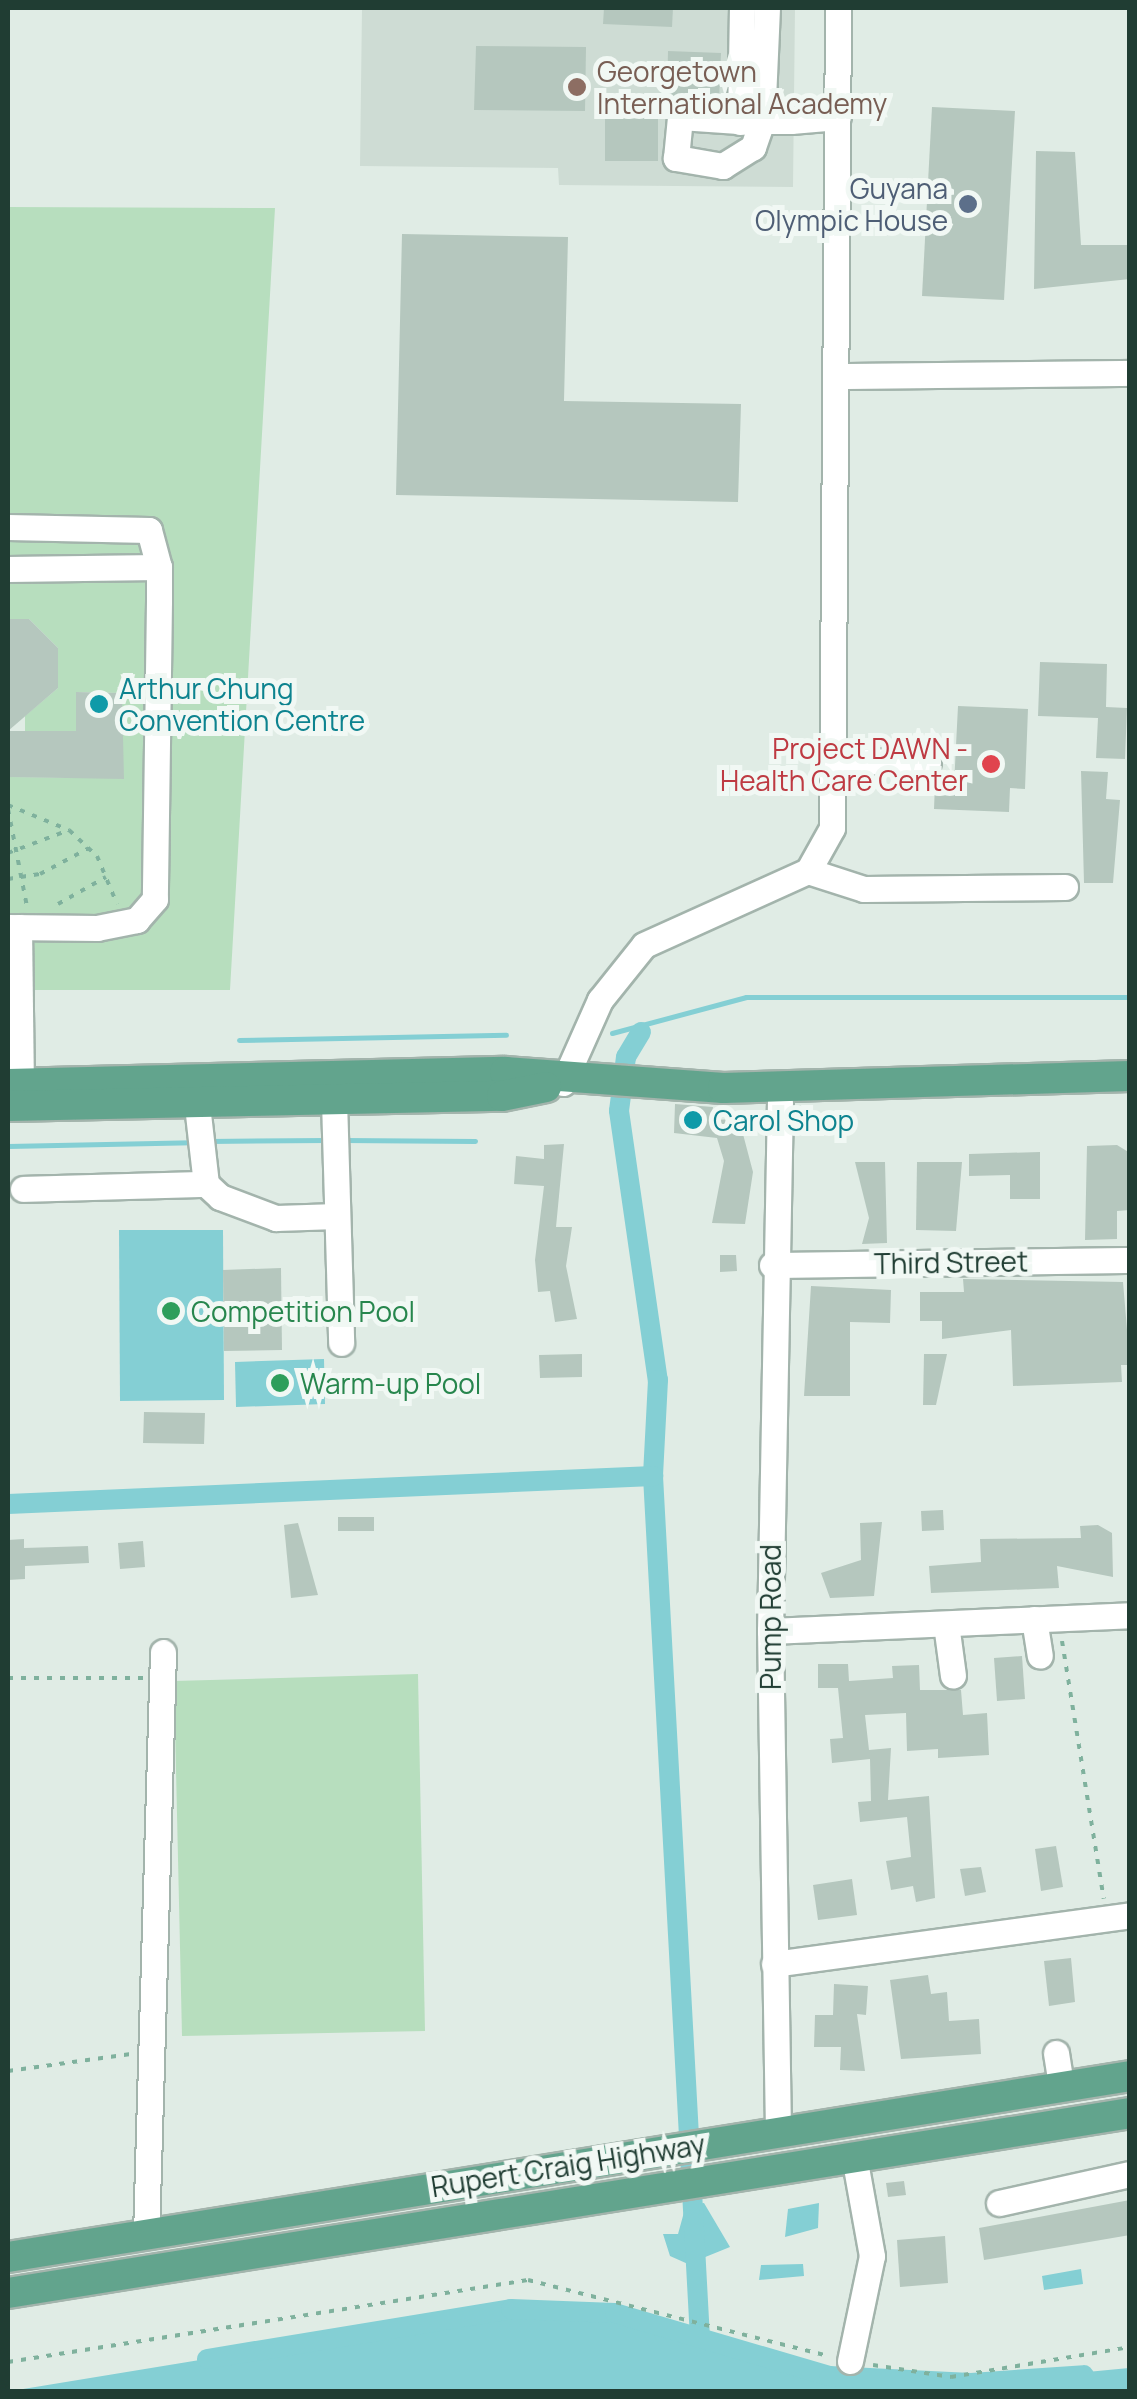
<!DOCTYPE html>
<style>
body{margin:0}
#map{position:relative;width:1137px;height:2399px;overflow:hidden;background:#e0ece5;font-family:Manrope,sans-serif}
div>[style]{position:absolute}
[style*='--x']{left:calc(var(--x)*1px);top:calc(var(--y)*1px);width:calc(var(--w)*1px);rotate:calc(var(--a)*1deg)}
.built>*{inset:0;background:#cedcd4}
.green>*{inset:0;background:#b7debe}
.water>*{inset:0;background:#84cfd4}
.stream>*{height:5px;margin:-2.5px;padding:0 2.5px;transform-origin:2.5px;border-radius:2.5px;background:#84cfd4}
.canal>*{height:20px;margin:-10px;padding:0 10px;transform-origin:10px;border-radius:10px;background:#84cfd4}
.building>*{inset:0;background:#b5c7be}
.path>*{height:4px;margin-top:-2px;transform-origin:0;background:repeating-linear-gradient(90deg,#7fb19d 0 5px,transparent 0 13px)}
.roads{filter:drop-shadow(2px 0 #a3b4ac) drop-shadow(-2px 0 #a3b4ac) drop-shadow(0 2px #a3b4ac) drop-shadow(0 -2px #a3b4ac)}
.minor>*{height:25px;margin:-12.5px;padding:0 12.5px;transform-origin:12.5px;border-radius:12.5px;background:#fff}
.major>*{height:30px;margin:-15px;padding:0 15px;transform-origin:15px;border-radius:15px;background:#62a48d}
.dots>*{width:28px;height:28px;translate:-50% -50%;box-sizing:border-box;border:5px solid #f1f8f4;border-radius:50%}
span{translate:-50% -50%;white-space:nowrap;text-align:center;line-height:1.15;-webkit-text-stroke:10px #f1f8f4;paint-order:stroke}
.education-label{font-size:28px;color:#785e54}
.left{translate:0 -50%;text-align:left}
.service-label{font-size:28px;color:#4e5e75}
.right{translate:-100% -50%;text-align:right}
.culture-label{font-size:28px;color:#0d838f}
.health-label{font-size:28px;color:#be3a42}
.street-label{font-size:28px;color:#203d33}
.leisure-label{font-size:28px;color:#27864d}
.frame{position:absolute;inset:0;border:10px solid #203d33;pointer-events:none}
</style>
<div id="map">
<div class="built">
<div style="clip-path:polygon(362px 8px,795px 8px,793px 187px,559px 185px,558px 168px,360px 166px)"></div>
</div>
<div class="green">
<div style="clip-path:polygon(8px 207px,275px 208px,230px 990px,8px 990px,8px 777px,123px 778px,121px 693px,76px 692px,76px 731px,25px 731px,25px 716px,58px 688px,58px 648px,29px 619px,8px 619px)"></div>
<div style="clip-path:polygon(418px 1674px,425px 2031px,182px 2036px,174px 1681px)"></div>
</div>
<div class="water">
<div style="clip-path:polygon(119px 1230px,223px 1230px,224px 1400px,120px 1401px)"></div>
<div style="clip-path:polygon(324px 1359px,325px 1404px,236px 1407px,235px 1362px)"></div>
<div style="clip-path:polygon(704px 2203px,730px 2247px,688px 2264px,670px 2256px,663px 2234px,678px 2234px,686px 2205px)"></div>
<div style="clip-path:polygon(819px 2203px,818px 2228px,785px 2237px,788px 2209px)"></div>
<div style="clip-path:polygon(803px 2264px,804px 2276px,759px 2280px,761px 2265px)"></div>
<div style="clip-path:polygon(1081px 2269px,1083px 2284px,1044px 2290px,1042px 2276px)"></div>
<div style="clip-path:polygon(511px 2309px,615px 2313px,829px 2376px,971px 2383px,1129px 2368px,1129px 2391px,11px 2391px)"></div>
</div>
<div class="stream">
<div style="--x:612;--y:1033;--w:139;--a:-15"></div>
<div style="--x:746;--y:997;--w:384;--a:0"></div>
<div style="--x:239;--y:1040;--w:267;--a:-1.1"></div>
<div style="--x:343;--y:1140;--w:132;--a:0.4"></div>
<div style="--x:208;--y:1141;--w:119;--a:-0.5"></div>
<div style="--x:8;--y:1146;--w:184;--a:-1.2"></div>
</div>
<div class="canal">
<div style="--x:641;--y:1032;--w:29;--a:121"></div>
<div style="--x:626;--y:1057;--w:54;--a:97.4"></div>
<div style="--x:619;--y:1111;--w:272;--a:81.8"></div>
<div style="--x:658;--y:1380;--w:96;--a:93"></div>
<div style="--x:653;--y:1476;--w:863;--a:86.88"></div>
<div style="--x:8;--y:1504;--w:646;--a:-2.49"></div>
<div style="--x:207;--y:2359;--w:308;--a:-9.3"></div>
<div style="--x:511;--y:2309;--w:104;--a:2.2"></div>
<div style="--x:615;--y:2313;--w:223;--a:16.4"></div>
<div style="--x:829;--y:2376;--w:142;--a:2.8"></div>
<div style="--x:971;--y:2383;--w:113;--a:-4"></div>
</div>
<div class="building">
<div style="clip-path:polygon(604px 8px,673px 8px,672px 27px,603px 24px)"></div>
<div style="clip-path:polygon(476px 46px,586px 47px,585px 111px,474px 110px)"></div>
<div style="clip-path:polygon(668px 51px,721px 53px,719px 101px,667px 99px)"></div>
<div style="clip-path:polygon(932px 107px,1015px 111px,1004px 300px,922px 296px)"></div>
<div style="clip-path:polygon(658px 114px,658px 161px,605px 161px,605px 115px)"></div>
<div style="clip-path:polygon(1036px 151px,1075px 152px,1081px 245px,1130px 245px,1130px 279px,1034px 289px)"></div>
<div style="clip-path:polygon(402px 234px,568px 237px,564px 401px,741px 404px,738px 502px,396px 495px)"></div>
<div style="clip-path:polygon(8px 619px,29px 619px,58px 648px,58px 688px,8px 731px)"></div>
<div style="clip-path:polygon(1040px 662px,1107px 664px,1106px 707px,1127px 708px,1125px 759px,1096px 758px,1098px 718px,1038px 716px)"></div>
<div style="clip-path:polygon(76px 692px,122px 693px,124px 779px,8px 777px,8px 731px,76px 731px)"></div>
<div style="clip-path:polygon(958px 706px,1028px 709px,1025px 789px,1010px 788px,1009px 812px,934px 809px,935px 784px,954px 785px)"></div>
<div style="clip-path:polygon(1081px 771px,1108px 772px,1106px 799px,1120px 800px,1113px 883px,1084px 883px)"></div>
<div style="clip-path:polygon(675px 1104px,713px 1107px,711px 1120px,739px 1119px,753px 1172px,745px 1224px,712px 1223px,724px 1161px,717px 1138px,674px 1133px)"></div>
<div style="clip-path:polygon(564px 1144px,556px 1227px,572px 1227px,566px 1266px,577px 1319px,555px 1322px,550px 1291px,538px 1292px,535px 1260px,544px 1186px,514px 1184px,516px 1156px,544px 1159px,544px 1145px)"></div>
<div style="clip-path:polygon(1117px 1145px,1130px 1153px,1130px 1210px,1117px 1211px,1117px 1239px,1085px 1240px,1087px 1146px)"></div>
<div style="clip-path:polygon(1040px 1152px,1040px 1199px,1010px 1199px,1010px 1175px,969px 1176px,969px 1154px)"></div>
<div style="clip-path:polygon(855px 1162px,885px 1162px,887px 1243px,862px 1244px,869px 1218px)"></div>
<div style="clip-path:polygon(917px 1162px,962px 1162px,956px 1231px,916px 1230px)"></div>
<div style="clip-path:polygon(720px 1255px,736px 1255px,737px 1271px,720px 1272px)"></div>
<div style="clip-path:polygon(281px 1268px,282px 1350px,224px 1351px,223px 1270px)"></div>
<div style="clip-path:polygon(963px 1279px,1123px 1282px,1130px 1365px,1121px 1365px,1122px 1382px,1013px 1386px,1011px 1330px,942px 1339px,942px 1321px,920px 1321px,920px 1292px,964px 1292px)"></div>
<div style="clip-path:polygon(811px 1286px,891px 1290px,890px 1323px,850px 1322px,850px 1396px,804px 1396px)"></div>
<div style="clip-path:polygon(582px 1354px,582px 1377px,540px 1378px,539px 1355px)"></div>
<div style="clip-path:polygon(924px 1354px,947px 1354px,936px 1405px,923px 1405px)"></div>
<div style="clip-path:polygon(144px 1412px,205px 1413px,204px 1444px,143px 1443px)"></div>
<div style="clip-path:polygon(943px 1510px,944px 1530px,922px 1531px,921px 1511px)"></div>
<div style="clip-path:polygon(338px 1517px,374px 1517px,374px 1531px,338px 1531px)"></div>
<div style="clip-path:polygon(882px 1522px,874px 1596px,830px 1598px,821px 1573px,861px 1560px,860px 1523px)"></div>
<div style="clip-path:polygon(298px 1523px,318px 1595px,291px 1598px,284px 1525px)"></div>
<div style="clip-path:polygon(1098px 1525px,1112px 1533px,1113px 1577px,1057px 1566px,1059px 1588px,931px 1593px,929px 1566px,981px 1562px,980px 1539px,1081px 1538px,1080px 1526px)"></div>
<div style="clip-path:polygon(24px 1539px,24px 1548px,88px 1546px,89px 1563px,25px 1566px,25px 1579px,8px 1580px,8px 1540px)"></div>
<div style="clip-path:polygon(143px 1541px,145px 1567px,120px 1569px,118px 1543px)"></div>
<div style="clip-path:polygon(1022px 1656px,1025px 1699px,997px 1701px,994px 1658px)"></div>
<div style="clip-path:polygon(818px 1664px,848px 1664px,849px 1681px,893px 1678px,892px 1666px,919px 1665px,920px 1690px,961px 1690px,963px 1715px,987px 1713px,989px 1755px,938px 1758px,938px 1749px,907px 1751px,906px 1713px,865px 1715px,869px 1750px,891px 1748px,888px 1800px,929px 1796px,935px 1898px,916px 1902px,913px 1886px,891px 1890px,886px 1861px,911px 1857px,907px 1817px,860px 1822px,858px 1802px,871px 1801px,870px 1759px,832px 1763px,830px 1739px,843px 1738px,838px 1688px,818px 1688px)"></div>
<div style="clip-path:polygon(1056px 1846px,1063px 1887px,1041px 1891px,1035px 1849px)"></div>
<div style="clip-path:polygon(981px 1867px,986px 1892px,965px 1896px,960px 1869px)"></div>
<div style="clip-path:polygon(852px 1879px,857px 1915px,818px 1920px,813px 1885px)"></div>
<div style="clip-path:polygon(1071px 1958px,1075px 2002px,1049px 2006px,1044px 1961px)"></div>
<div style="clip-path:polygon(928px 1975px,931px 1994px,947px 1992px,949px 2021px,979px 2019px,981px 2054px,901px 2059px,890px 1980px)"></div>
<div style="clip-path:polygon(834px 1984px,868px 1986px,866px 2015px,857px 2014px,865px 2071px,840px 2070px,841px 2047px,814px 2047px,815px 2015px,833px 2015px)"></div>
<div style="clip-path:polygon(904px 2181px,906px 2195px,888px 2197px,886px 2183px)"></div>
<div style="clip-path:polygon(1130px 2200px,1130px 2235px,984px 2260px,979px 2228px)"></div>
<div style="clip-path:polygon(945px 2236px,948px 2283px,900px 2287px,897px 2240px)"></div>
</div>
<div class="path">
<div style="--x:8;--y:805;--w:66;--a:22.3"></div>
<div style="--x:69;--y:830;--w:38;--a:43"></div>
<div style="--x:97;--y:856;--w:52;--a:67.4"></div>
<div style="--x:8;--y:809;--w:100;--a:79"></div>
<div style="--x:8;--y:853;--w:65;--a:-20.7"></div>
<div style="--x:8;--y:879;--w:32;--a:-9"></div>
<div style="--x:40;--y:874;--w:55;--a:-28"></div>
<div style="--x:58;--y:904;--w:55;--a:-29.4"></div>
<div style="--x:1062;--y:1641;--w:261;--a:80.8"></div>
<div style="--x:8;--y:1678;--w:135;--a:0"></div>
<div style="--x:8;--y:2071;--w:124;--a:-7.9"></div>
<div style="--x:8;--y:2362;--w:526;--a:-8.96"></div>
<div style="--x:528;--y:2280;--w:310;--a:14.2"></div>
<div style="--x:873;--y:2365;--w:79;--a:8.7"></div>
<div style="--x:951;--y:2377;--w:181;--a:-9.5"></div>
</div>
<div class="roads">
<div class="minor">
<div style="--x:767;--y:8;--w:113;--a:92.5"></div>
<div style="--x:762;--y:121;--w:28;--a:109"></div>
<div style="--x:753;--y:147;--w:36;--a:148"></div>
<div style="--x:723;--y:166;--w:48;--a:-170.3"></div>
<div style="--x:676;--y:158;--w:41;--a:-84.4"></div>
<div style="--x:680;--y:117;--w:73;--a:3.9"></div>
<div style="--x:753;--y:122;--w:9;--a:-6"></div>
<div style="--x:762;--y:121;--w:29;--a:0"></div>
<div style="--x:791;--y:121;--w:47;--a:-4.9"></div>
<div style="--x:740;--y:122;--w:114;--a:-89"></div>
<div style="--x:837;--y:376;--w:293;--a:-0.6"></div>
<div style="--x:8;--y:527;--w:141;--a:1.2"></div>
<div style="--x:149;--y:530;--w:38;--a:75"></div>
<div style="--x:8;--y:569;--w:151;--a:-0.8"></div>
<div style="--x:159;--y:567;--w:34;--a:90"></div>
<div style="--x:159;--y:601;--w:298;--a:90.8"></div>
<div style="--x:155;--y:899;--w:28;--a:131"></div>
<div style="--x:137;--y:920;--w:41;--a:168.7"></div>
<div style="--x:97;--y:928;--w:89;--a:-179.4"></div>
<div style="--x:833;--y:761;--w:95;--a:0.6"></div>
<div style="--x:808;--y:871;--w:59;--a:17.8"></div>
<div style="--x:864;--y:889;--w:201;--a:-0.6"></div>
<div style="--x:19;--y:927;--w:174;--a:89.3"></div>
<div style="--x:563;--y:1083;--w:91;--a:-66"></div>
<div style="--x:600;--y:1000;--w:70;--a:-51.3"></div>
<div style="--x:644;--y:945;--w:180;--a:-24.3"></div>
<div style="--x:808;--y:871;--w:49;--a:-60.8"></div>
<div style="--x:832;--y:828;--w:820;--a:-89.58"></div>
<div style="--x:334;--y:1100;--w:243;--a:88.3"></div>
<div style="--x:197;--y:1105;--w:80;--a:83.5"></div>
<div style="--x:206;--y:1184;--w:19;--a:43"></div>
<div style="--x:220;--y:1197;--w:60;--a:20.6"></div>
<div style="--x:276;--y:1218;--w:61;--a:-1.9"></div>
<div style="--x:23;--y:1189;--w:183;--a:-1.6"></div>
<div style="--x:772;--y:1265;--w:358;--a:-0.8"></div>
<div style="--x:1034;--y:1619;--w:37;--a:81"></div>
<div style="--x:946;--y:1624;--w:52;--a:82.3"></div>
<div style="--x:770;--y:1631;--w:360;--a:-2.5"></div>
<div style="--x:774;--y:1964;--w:359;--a:-7.8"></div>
<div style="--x:1056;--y:2053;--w:33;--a:81"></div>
<div style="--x:778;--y:2132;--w:501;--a:-90.91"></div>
<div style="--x:770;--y:1631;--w:529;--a:-88.92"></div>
<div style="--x:999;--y:2203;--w:134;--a:-12.5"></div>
<div style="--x:146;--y:2235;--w:583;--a:-88.33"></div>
<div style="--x:850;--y:2361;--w:107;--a:-78.2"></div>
<div style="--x:872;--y:2256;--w:102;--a:-100.2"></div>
</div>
<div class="major">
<div style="--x:8;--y:1084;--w:497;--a:-1.4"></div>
<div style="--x:505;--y:1072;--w:219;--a:4.2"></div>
<div style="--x:723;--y:1088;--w:407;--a:-1.7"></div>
<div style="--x:8;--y:1106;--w:494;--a:-1.2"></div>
<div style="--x:502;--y:1096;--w:45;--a:-11.6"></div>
<div style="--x:8;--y:2257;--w:1137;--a:-9.16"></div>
<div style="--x:8;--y:2293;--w:1136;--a:-9.11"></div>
</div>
</div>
<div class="dots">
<div style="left:577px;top:87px;background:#8d6e63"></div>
<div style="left:968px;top:204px;background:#5c6f8a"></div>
<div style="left:99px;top:704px;background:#0f9aa8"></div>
<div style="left:991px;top:764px;background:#e0444e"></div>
<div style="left:693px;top:1120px;background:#0f9aa8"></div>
<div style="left:171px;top:1311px;background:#2e9e5b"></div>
<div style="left:280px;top:1383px;background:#2e9e5b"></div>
</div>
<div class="education-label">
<span class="left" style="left:597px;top:87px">Georgetown<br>International Academy</span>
</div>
<div class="service-label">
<span class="right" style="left:948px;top:204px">Guyana<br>Olympic House</span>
</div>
<div class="culture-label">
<span class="left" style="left:119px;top:704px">Arthur Chung<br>Convention Centre</span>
<span class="left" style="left:713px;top:1120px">Carol Shop</span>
</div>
<div class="health-label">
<span class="right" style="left:968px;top:764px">Project DAWN -<br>Health Care Center</span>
</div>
<div class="street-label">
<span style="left:951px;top:1262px;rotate:-1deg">Third Street</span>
<span style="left:770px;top:1617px;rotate:-90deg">Pump Road</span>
<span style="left:568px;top:2165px;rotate:-9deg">Rupert Craig Highway</span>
</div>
<div class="leisure-label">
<span class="left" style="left:191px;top:1311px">Competition Pool</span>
<span class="left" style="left:300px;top:1383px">Warm-up Pool</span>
</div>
<div class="frame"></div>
</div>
